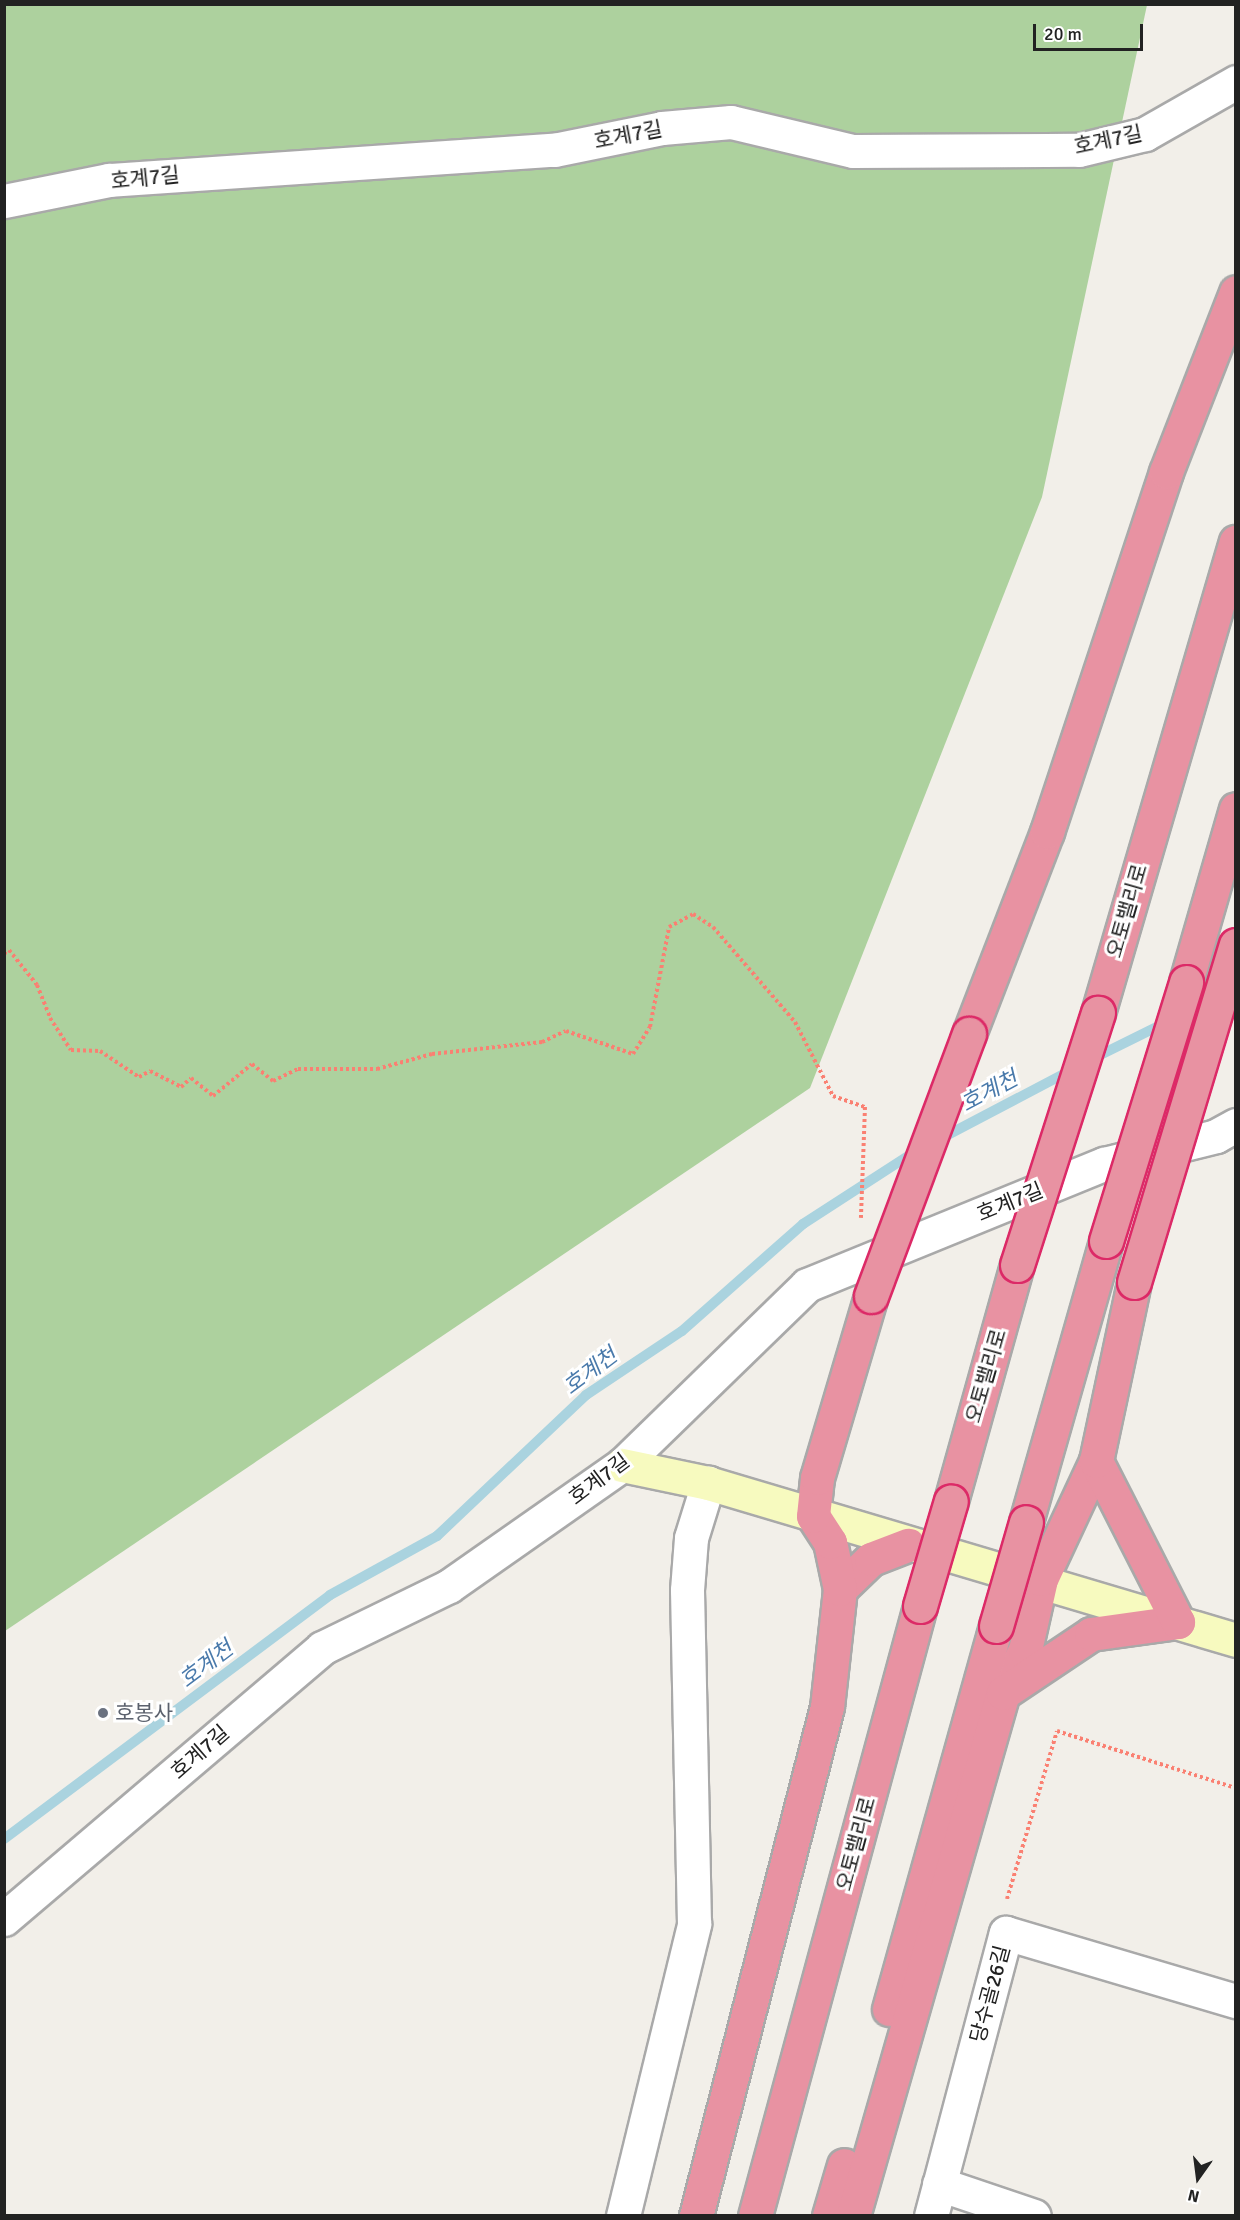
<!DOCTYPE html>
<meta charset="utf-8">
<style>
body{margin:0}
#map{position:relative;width:1240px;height:2220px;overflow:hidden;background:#f2efe9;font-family:Signika,"Noto Sans KR",sans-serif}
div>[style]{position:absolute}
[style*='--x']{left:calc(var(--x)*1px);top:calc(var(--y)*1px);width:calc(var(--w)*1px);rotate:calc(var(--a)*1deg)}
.forest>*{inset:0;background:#add19e}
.stream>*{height:10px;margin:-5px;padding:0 5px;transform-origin:5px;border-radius:5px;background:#aad3df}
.path>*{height:4px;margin-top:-2px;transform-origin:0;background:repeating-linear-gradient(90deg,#fa8072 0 3px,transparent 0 6px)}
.roads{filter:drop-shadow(2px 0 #a9a9a9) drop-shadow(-2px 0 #a9a9a9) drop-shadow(0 2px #a9a9a9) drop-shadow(0 -2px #a9a9a9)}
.street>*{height:33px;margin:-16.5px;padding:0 16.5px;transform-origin:16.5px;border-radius:16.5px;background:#fff}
.secondary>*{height:33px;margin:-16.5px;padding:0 16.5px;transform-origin:16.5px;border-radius:16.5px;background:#f7fabf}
.highway>*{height:33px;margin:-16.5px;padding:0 16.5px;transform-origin:16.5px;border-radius:16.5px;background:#e892a2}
.bridges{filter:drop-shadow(2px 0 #dc2a67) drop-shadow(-2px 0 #dc2a67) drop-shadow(0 2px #dc2a67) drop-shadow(0 -2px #dc2a67)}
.highway-bridge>*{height:33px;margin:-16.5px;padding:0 16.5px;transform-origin:16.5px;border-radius:16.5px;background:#e892a2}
.dots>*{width:16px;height:16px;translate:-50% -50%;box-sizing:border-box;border:3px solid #fff;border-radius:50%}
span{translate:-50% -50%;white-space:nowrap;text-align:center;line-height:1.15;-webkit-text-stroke:6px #fff;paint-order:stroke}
.street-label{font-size:21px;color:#222}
.worship-label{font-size:21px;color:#5b616d}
.left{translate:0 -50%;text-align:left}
.water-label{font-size:22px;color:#4a7aab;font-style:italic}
.frame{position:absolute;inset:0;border:6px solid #222;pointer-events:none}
.north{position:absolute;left:1168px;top:2148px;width:60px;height:60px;-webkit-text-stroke:4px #fff;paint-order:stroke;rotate:194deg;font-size:16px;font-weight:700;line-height:24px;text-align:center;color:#222}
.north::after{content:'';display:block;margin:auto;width:21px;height:27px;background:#222;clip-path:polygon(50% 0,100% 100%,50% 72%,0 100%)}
.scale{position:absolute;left:1033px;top:24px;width:110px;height:27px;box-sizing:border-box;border:3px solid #222;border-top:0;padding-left:8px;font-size:18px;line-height:21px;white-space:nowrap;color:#222;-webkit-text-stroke:4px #fff;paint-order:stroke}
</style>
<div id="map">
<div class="forest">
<div style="clip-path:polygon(5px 5px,1147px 5px,1042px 497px,810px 1088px,5px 1631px)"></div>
</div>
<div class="stream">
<div style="--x:1092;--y:1059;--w:84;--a:-26.3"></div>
<div style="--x:938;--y:1140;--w:153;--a:-27.7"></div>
<div style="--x:4;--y:1839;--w:407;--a:-36.8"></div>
<div style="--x:330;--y:1595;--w:122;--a:-28.9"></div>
<div style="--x:437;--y:1536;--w:205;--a:-43.4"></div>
<div style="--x:586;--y:1395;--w:115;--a:-33.7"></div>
<div style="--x:682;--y:1331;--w:162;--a:-41.5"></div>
<div style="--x:803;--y:1224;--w:135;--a:-32.9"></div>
</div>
<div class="path">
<div style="--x:4;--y:954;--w:6;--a:-39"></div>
<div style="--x:9;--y:950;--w:45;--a:51.3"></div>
<div style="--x:37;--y:985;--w:35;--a:68"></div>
<div style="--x:50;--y:1018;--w:38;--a:57"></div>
<div style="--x:71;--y:1050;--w:29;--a:2"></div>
<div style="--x:100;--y:1051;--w:47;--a:33.7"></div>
<div style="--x:139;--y:1077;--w:13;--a:-29"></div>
<div style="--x:150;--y:1071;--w:35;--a:27"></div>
<div style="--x:181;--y:1087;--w:13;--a:-42"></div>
<div style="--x:191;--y:1078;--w:28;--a:39"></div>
<div style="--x:213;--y:1096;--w:50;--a:-39.4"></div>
<div style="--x:252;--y:1064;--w:27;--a:39"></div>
<div style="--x:273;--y:1081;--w:28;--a:-26"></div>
<div style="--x:298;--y:1069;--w:79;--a:0"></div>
<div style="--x:377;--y:1069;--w:57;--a:-15.3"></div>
<div style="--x:432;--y:1054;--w:111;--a:-6.2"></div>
<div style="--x:542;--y:1042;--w:26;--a:-25"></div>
<div style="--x:566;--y:1031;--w:71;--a:18.9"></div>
<div style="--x:633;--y:1054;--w:32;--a:-58"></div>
<div style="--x:650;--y:1027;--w:102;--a:-79.2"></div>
<div style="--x:669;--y:927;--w:27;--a:-28"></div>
<div style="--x:693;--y:914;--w:24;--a:33"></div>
<div style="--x:713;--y:927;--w:125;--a:49.2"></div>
<div style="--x:795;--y:1022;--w:83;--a:62.8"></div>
<div style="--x:833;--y:1096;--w:34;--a:19"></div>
<div style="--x:865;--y:1107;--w:111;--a:92.1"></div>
<div style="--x:1007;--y:1899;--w:175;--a:-73.4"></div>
<div style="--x:1057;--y:1731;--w:188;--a:17.7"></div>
</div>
<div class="roads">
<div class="street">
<div style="--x:4;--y:201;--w:107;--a:-11.3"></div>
<div style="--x:109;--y:180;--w:446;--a:-3.9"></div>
<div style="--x:554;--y:150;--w:110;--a:-11.5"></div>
<div style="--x:662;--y:128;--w:69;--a:-5"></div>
<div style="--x:731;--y:122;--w:125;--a:13.4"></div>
<div style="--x:853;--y:151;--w:226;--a:-0.3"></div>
<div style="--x:1079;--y:150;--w:68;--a:-13.6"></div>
<div style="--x:1145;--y:134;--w:105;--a:-29.7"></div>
<div style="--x:4;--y:1919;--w:418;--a:-40.4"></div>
<div style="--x:322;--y:1648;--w:141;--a:-26"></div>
<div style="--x:449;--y:1586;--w:211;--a:-35"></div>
<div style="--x:622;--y:1465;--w:258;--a:-44.2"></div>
<div style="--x:807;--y:1285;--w:321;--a:-22.2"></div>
<div style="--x:1104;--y:1164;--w:115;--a:-14"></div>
<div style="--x:1216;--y:1136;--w:23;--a:-29"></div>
<div style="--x:939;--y:2184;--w:100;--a:18.6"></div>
<div style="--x:623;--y:2216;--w:301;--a:-76.3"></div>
<div style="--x:694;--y:1924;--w:334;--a:-91.2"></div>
<div style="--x:687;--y:1590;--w:52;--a:-85.6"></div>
<div style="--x:691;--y:1538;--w:58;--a:-72.8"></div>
<div style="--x:931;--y:2216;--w:293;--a:-75.2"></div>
<div style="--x:1006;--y:1933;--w:240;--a:16.5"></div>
</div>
<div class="secondary">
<div style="--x:622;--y:1465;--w:88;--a:11.8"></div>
<div style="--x:708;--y:1483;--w:551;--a:16.56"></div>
</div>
<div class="highway">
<div style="--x:1186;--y:982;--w:180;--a:-73.9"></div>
<div style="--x:1098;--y:1013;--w:491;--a:-73.7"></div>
<div style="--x:969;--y:1034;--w:217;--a:-68.9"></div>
<div style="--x:1047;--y:832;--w:379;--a:-71.7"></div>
<div style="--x:1166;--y:472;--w:193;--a:-68.7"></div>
<div style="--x:951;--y:1501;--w:245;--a:-74.4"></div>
<div style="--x:1026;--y:1522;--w:292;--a:-74.1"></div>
<div style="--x:840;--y:1589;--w:43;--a:-44.1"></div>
<div style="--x:871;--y:1559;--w:40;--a:-21"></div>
<div style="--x:1004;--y:1691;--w:46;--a:-62.9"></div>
<div style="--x:1025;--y:1650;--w:73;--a:-77.3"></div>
<div style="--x:1041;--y:1579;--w:130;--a:-65"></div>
<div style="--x:889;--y:2009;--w:398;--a:-74.4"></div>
<div style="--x:696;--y:2216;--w:526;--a:-75.57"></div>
<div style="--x:827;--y:1707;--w:119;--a:-83.7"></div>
<div style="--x:840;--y:1589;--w:48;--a:-102"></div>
<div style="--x:830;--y:1542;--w:31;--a:-123"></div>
<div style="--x:813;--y:1516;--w:38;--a:-84"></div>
<div style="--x:817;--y:1478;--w:190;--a:-73.5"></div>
<div style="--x:755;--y:2216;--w:632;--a:-74.86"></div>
<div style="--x:829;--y:2216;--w:53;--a:-73.6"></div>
<div style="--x:853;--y:2216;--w:544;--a:-74"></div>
<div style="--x:1003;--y:1693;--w:106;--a:-33.8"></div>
<div style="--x:1091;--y:1634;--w:88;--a:-7.9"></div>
<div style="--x:1178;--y:1622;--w:181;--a:-117"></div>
<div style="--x:1096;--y:1461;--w:183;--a:-78"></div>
</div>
</div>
<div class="bridges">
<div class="highway-bridge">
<div style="--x:1106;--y:1241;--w:271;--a:-72.8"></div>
<div style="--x:1017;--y:1265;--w:265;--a:-72.2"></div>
<div style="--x:1134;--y:1282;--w:352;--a:-73.2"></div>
<div style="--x:871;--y:1296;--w:280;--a:-69.5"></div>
<div style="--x:920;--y:1606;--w:109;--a:-73.6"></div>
<div style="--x:996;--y:1626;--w:108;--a:-73.9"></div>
</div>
</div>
<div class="dots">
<div style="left:103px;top:1713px;background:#6b7280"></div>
</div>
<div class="street-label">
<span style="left:628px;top:135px;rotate:-11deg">호계7길</span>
<span style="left:1108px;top:140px;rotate:-12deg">호계7길</span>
<span style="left:145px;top:178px;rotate:-6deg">호계7길</span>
<span style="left:1127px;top:911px;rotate:-74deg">오토밸리로</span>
<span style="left:1010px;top:1202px;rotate:-22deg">호계7길</span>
<span style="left:986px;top:1376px;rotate:-74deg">오토밸리로</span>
<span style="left:599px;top:1479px;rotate:-37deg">호계7길</span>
<span style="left:200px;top:1752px;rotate:-41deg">호계7길</span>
<span style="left:856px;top:1844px;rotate:-75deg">오토밸리로</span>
<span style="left:990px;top:1994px;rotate:-75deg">당수골26길</span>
</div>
<div class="worship-label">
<span class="left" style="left:115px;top:1713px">호봉사</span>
</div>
<div class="water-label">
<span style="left:989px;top:1091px;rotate:-28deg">호계천</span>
<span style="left:590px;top:1371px;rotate:-37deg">호계천</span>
<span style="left:206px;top:1664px;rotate:-37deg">호계천</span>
</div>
<div class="frame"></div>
<div class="north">N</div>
<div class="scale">20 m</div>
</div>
